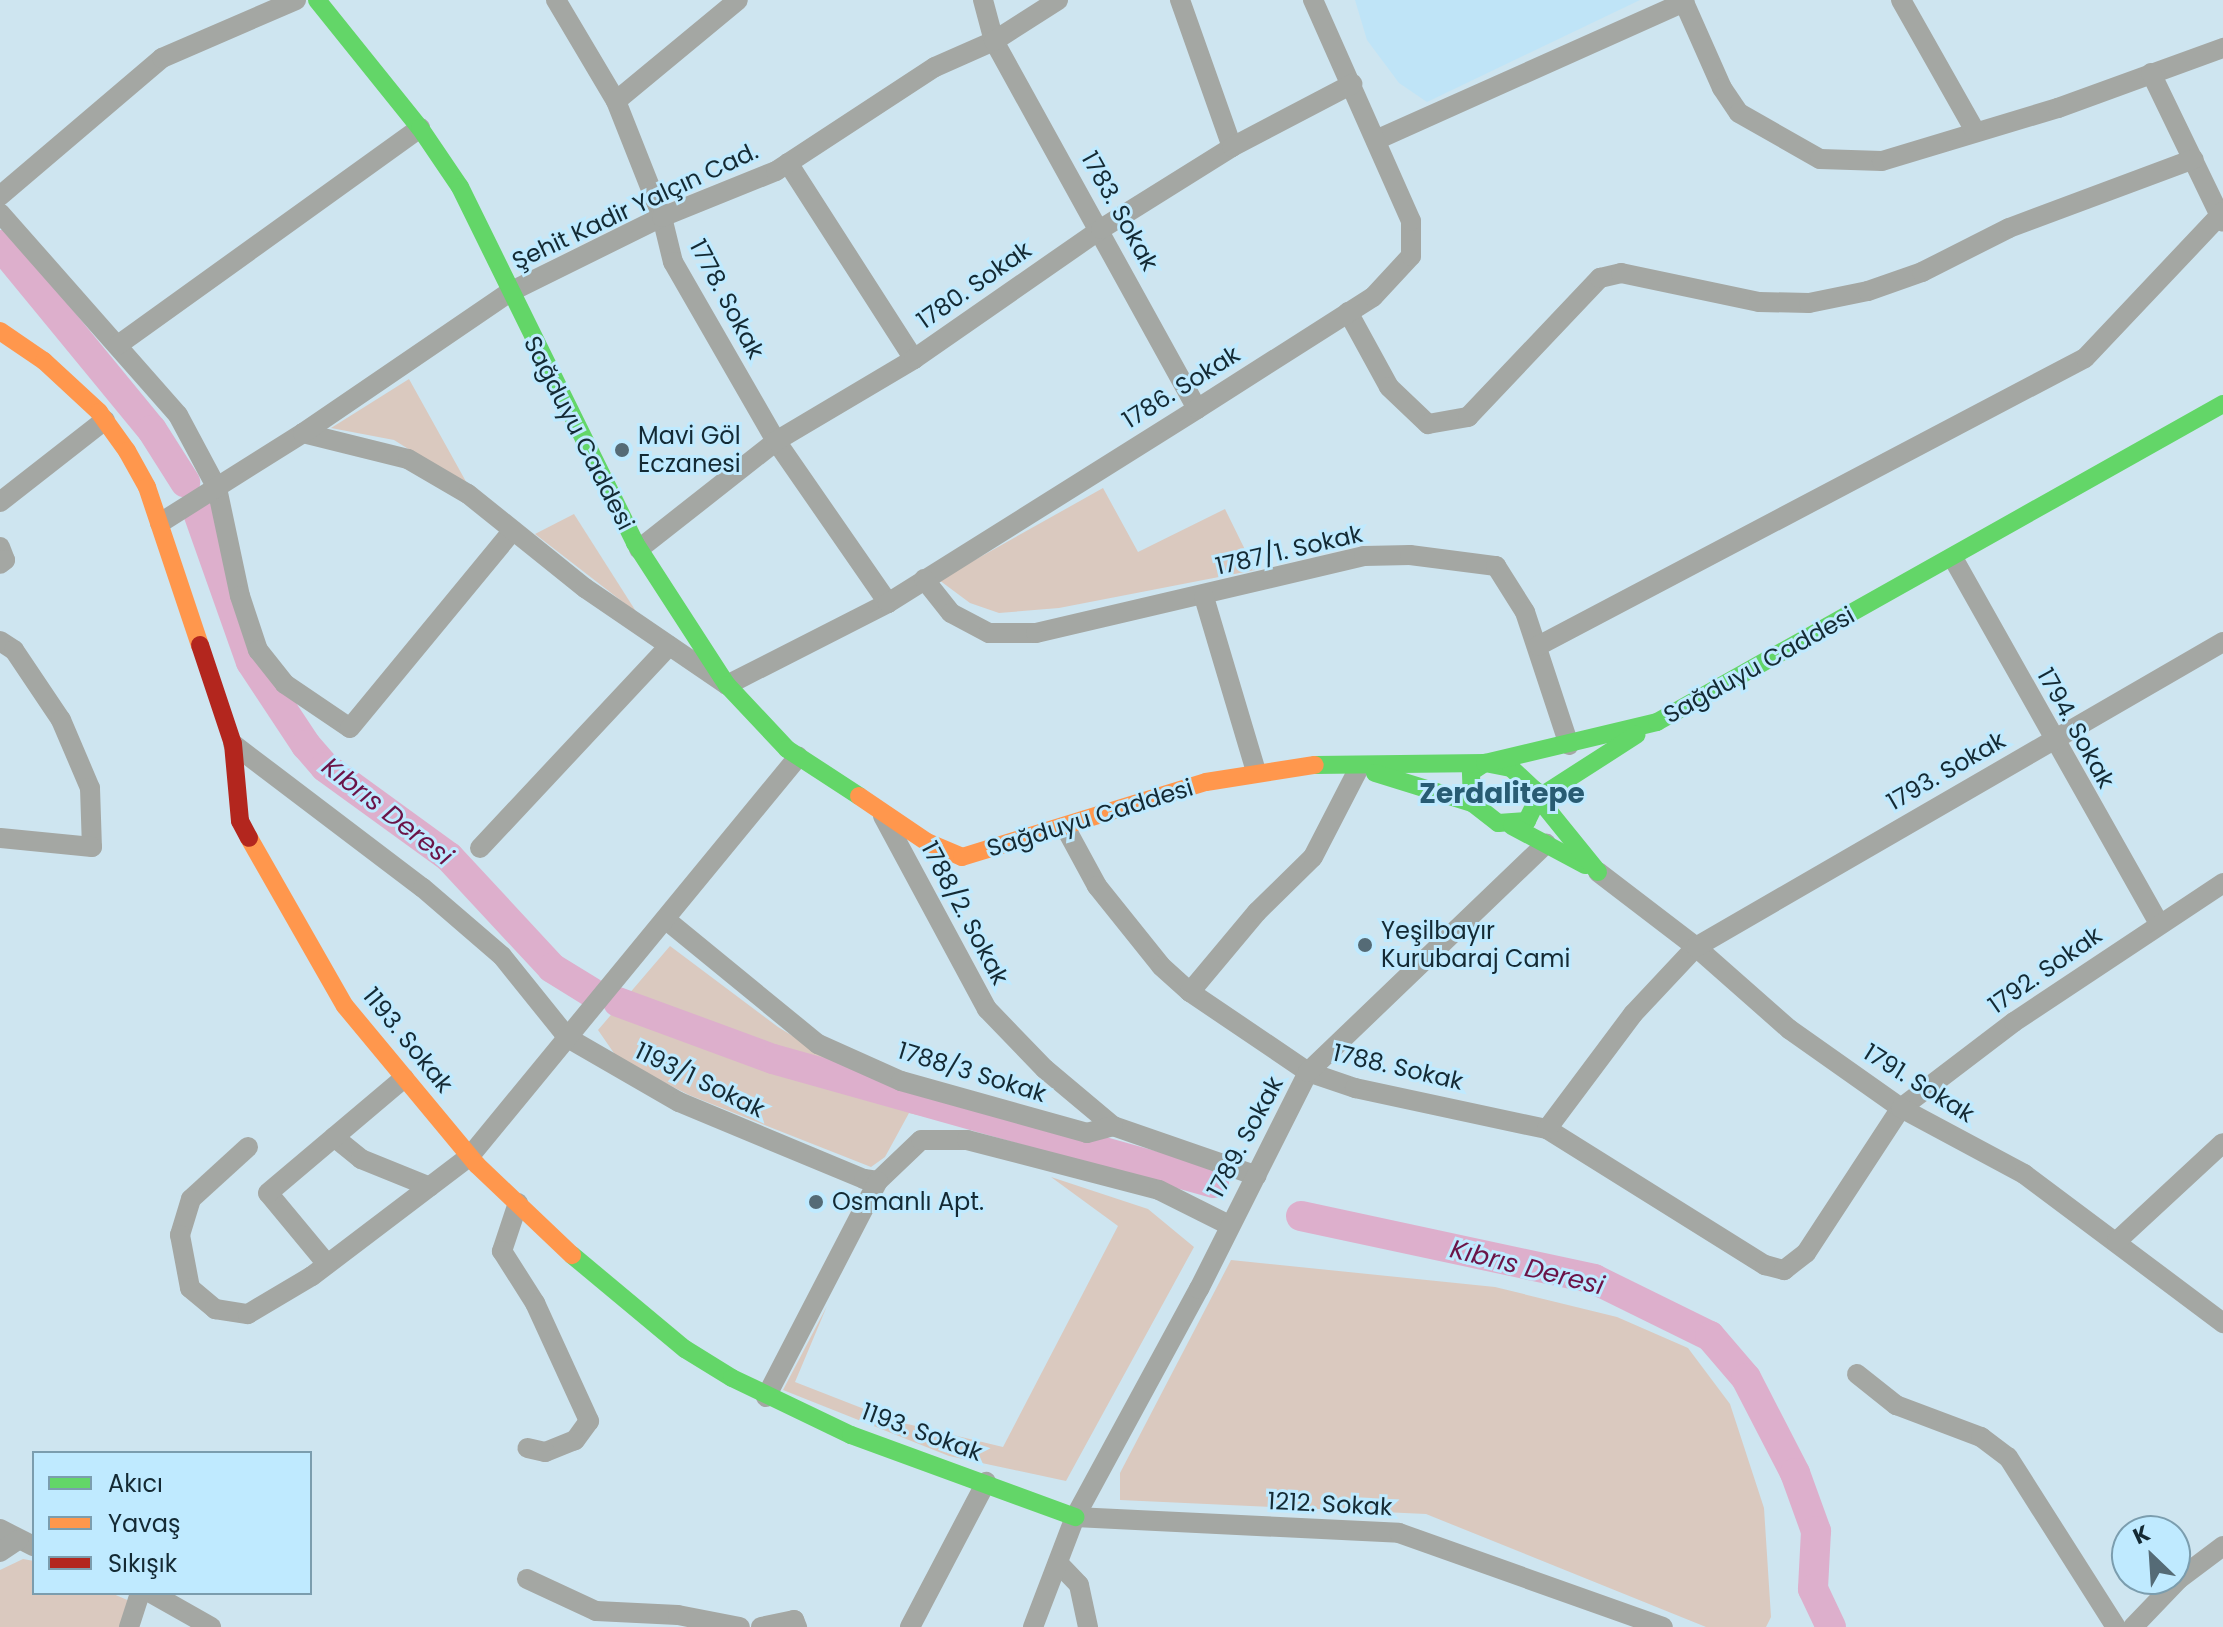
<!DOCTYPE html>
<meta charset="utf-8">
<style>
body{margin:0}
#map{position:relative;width:2223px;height:1627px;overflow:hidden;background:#cee5f0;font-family:Poppins,sans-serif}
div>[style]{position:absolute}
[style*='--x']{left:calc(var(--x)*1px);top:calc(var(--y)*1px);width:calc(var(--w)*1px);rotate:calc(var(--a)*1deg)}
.built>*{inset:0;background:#bfe4f7}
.green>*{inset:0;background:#dac9bf}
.river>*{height:30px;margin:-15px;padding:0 15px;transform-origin:15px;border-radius:15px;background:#ddafcc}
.street>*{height:20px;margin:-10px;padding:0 10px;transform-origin:10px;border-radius:10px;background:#a4a7a3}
.fast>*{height:18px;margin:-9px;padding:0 9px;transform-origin:9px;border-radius:9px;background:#63d668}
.slow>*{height:18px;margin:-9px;padding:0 9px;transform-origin:9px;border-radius:9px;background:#ff974d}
.jam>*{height:18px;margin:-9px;padding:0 9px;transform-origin:9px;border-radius:9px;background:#b3261e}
.dots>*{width:22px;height:22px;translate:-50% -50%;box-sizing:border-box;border:4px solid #bfeaff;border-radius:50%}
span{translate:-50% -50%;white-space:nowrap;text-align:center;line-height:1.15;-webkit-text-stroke:6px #bfeaff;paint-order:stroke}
.street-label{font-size:24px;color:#142a34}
.poi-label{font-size:24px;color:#142a34}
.left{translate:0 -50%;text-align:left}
.water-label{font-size:26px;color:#6b1347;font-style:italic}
.quarter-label{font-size:28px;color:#285c73;font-weight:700}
.legend{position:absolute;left:32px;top:1451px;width:280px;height:144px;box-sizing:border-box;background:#bfeaff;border:2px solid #7b9dae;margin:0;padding:10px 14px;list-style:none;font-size:24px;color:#142a34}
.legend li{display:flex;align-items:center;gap:16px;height:40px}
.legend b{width:40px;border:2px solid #7b9dae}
.north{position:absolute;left:2111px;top:1515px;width:80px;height:80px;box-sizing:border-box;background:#bfeaff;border:2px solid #7b9dae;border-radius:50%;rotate:335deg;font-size:22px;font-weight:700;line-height:32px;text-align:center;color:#142a34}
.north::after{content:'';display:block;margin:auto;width:28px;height:36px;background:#556b76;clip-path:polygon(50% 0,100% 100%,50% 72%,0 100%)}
</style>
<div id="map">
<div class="built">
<div style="clip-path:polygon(1355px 0,1640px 0,1427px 102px,1399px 83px,1367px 40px)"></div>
</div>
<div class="green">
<div style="clip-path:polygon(409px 379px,469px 487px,394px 440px,331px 428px)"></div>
<div style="clip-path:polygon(1103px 488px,1138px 552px,1225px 509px,1255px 570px,1059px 608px,999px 613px,970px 603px,939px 580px)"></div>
<div style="clip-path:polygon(574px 514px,637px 613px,535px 534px)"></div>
<div style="clip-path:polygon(670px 946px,778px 1027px,850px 1071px,939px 1106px,935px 1119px,909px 1113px,885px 1157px,871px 1167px,689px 1095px,618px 1059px,598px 1030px)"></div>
<div style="clip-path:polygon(1051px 1177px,1148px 1209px,1194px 1247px,1066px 1481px,949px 1456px,783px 1390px,827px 1306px,795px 1382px,895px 1421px,1003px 1447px,1118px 1226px)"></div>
<div style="clip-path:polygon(1231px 1260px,1495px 1287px,1617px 1317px,1688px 1348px,1730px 1404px,1764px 1508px,1771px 1617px,1766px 1627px,1706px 1627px,1426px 1514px,1120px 1500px,1120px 1473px)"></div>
<div style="clip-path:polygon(23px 1559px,34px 1561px,34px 1593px,111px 1593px,132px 1602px,123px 1627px,0 1627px,0 1570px)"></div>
</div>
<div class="river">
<div style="--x:0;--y:245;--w:239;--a:50.6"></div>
<div style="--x:152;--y:430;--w:62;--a:57.6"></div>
<div style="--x:196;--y:507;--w:164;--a:70.5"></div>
<div style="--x:251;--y:662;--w:100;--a:56.5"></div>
<div style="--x:306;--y:745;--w:29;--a:49"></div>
<div style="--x:325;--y:767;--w:153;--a:36"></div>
<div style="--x:449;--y:857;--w:151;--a:47.1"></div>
<div style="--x:552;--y:968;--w:46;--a:31.6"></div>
<div style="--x:618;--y:1002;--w:165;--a:20.2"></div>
<div style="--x:773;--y:1059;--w:458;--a:15.7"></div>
<div style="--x:1301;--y:1216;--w:300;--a:12.1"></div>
<div style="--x:1594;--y:1279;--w:129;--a:26.2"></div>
<div style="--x:1710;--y:1336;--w:55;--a:49.4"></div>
<div style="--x:1746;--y:1378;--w:107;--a:62.7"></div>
<div style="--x:1795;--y:1473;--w:62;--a:70.1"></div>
<div style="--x:1816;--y:1531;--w:58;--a:93"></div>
<div style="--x:1813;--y:1589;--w:42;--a:64.7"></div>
</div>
<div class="street">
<div style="--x:556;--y:0;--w:117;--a:59.3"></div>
<div style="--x:616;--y:101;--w:125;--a:68.4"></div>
<div style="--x:662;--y:217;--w:46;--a:76.3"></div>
<div style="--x:673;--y:262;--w:207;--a:60.1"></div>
<div style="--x:776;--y:441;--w:197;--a:55.3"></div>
<div style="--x:983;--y:0;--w:42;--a:75"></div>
<div style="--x:994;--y:41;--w:420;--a:61.1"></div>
<div style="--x:1180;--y:0;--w:156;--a:70.5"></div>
<div style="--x:1683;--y:0;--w:96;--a:66.1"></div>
<div style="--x:1722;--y:88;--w:30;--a:56"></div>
<div style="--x:1739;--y:113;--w:93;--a:29.6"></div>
<div style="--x:1820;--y:159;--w:62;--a:1.8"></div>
<div style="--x:1882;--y:161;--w:184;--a:-16.8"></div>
<div style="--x:2058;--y:108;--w:176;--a:-20"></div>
<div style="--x:1901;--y:0;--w:150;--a:60.5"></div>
<div style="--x:2151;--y:73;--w:165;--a:64.2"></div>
<div style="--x:616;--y:101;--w:158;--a:-39.6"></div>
<div style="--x:1376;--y:140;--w:338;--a:-24.1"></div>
<div style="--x:788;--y:163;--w:233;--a:57.3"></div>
<div style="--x:0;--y:196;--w:213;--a:-40.4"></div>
<div style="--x:162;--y:58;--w:146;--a:-23.4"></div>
<div style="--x:0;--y:213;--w:269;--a:48.6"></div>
<div style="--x:178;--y:415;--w:83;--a:61.9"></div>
<div style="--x:217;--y:488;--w:110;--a:78"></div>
<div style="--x:240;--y:596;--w:57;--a:71.6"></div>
<div style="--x:258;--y:650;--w:43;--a:51.5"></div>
<div style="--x:285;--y:684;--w:78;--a:34.1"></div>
<div style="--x:350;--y:728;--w:256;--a:-50.5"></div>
<div style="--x:1348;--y:312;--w:85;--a:61.3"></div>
<div style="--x:1389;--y:387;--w:54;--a:43.5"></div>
<div style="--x:1428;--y:424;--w:41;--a:-9.9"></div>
<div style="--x:1468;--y:417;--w:192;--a:-46.5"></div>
<div style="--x:1600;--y:278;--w:22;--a:-13"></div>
<div style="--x:1621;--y:273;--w:141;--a:11.9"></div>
<div style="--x:1759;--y:302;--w:50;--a:1.1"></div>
<div style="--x:1809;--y:303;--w:60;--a:-11.5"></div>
<div style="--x:1868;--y:291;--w:57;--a:-19.4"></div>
<div style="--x:1922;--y:272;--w:97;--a:-26.8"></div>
<div style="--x:2009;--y:228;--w:197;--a:-20.5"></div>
<div style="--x:118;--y:345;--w:372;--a:-35.7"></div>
<div style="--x:303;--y:433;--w:108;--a:13.9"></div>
<div style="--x:408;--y:459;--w:69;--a:30.3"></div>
<div style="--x:468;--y:494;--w:150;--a:38.8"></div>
<div style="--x:585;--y:588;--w:172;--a:34.3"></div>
<div style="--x:727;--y:685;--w:181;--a:-27"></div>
<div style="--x:888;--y:603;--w:365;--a:-32.1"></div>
<div style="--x:1197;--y:409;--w:209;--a:-32.5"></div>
<div style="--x:1373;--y:297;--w:56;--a:-47.2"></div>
<div style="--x:1411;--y:256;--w:35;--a:-90"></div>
<div style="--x:1411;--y:221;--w:242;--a:-113.9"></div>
<div style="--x:0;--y:502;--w:133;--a:-38"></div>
<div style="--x:160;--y:523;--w:169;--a:-32.2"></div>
<div style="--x:303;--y:433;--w:248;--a:-34.3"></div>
<div style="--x:508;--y:293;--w:172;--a:-26.3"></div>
<div style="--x:662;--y:217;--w:123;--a:-22"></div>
<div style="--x:776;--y:171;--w:190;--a:-33.2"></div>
<div style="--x:935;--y:67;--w:64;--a:-23.8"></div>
<div style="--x:994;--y:41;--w:76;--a:-32.6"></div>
<div style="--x:0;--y:547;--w:14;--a:69"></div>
<div style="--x:5;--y:560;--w:6;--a:141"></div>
<div style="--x:639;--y:549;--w:174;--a:-38.2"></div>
<div style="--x:776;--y:441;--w:161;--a:-30.7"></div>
<div style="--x:914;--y:359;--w:228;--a:-34.8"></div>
<div style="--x:1101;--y:229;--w:155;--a:-32"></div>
<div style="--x:1232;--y:147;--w:136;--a:-27.7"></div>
<div style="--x:1953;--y:558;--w:418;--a:60.6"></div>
<div style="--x:924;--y:579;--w:43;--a:51.5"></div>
<div style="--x:951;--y:613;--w:43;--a:27.8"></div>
<div style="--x:989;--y:633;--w:47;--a:0"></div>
<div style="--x:1036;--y:633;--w:337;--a:-13.2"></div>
<div style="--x:1364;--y:556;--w:46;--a:-1.2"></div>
<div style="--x:1410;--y:555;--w:87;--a:7.3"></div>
<div style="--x:1496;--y:566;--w:54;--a:57.8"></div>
<div style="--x:1525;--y:612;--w:140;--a:71.7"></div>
<div style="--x:1204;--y:597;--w:182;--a:73.4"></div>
<div style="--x:0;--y:641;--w:17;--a:33"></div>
<div style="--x:14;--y:650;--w:84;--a:56.1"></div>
<div style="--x:61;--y:720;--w:74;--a:66.9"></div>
<div style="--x:90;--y:788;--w:59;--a:88.1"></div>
<div style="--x:92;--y:847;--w:92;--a:-174.4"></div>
<div style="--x:1538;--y:646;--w:618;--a:-27.77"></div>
<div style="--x:2085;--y:358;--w:201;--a:-46.6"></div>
<div style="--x:233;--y:744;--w:238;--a:37.2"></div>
<div style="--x:423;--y:888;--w:104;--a:40.7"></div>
<div style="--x:502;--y:956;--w:105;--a:51.2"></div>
<div style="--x:568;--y:1038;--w:128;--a:30"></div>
<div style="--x:679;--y:1102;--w:200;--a:22.6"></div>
<div style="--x:864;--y:1179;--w:14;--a:8"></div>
<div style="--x:878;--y:1181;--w:59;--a:-43.6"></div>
<div style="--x:921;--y:1140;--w:46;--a:0"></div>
<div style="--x:967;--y:1140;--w:198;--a:14.6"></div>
<div style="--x:1159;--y:1190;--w:76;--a:26.6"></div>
<div style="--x:883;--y:816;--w:219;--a:61.7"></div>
<div style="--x:987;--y:1009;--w:83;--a:46"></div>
<div style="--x:1045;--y:1069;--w:89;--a:40"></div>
<div style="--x:1113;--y:1126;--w:152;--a:19.1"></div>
<div style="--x:1065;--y:827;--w:67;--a:61.5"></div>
<div style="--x:1097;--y:886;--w:102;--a:51.3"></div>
<div style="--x:1161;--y:966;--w:39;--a:42"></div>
<div style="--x:1190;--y:992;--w:143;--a:34.1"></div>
<div style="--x:1308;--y:1072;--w:50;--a:18.8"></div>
<div style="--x:1355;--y:1088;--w:196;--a:12.1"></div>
<div style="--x:1547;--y:1129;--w:257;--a:32"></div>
<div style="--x:1765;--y:1265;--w:20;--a:15"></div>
<div style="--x:1784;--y:1270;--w:28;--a:-38"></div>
<div style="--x:1806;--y:1253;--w:173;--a:-56.8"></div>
<div style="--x:1901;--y:1108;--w:142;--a:-37.3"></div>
<div style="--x:2014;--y:1022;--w:251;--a:-33.6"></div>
<div style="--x:480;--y:848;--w:277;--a:-46.9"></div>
<div style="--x:1598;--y:872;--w:123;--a:37.4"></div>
<div style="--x:1696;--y:947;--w:124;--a:41.4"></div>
<div style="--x:1789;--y:1029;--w:137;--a:35.2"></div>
<div style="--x:1901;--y:1108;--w:140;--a:28.2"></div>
<div style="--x:2024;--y:1174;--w:249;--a:36.8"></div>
<div style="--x:670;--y:923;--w:191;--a:39.3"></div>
<div style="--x:818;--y:1044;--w:91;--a:24"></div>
<div style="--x:901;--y:1081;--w:193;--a:15.6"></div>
<div style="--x:1087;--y:1133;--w:27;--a:-15"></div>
<div style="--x:1190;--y:992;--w:104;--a:-50.1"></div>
<div style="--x:1257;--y:912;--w:78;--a:-44.5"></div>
<div style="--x:1313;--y:857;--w:100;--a:-62.7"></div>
<div style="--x:1547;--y:1129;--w:144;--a:-53.2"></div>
<div style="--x:1633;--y:1014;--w:92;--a:-46.8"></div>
<div style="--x:1696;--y:947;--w:609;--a:-30.06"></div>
<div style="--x:334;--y:1137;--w:35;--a:39"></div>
<div style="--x:361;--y:1159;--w:74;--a:22.1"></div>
<div style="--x:248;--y:1147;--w:77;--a:137.6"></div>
<div style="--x:191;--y:1199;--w:38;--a:107"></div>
<div style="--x:180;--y:1235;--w:54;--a:79.3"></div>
<div style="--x:190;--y:1288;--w:33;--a:40"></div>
<div style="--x:215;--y:1309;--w:33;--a:9"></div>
<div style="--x:248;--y:1314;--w:74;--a:-30.7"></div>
<div style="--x:312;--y:1276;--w:198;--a:-37.2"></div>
<div style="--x:470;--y:1156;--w:517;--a:-50.58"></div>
<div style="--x:518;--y:1203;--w:51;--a:108.4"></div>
<div style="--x:502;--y:1251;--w:62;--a:57.6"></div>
<div style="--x:535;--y:1303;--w:130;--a:65.4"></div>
<div style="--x:589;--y:1421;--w:24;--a:126"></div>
<div style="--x:575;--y:1440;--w:32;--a:158"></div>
<div style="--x:545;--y:1452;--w:18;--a:-167"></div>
<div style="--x:2117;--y:1241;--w:144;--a:-42.8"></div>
<div style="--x:327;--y:1264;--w:92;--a:-129.7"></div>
<div style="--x:268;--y:1193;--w:178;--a:-40.2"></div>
<div style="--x:1857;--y:1374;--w:50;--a:38.5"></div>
<div style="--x:1896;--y:1405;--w:91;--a:20.6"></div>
<div style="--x:1981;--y:1437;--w:34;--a:37"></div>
<div style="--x:2008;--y:1457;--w:201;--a:57.6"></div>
<div style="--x:766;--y:1397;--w:243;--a:-62.6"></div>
<div style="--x:1075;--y:1517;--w:324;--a:2.8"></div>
<div style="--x:1399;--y:1533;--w:280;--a:19.6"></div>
<div style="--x:0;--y:1529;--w:38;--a:27"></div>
<div style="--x:0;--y:1552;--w:22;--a:-34"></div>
<div style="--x:1058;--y:1563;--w:30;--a:46"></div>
<div style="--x:1079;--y:1585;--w:43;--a:77.9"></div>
<div style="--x:527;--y:1579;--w:76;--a:24.9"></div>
<div style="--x:596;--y:1611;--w:82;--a:2.8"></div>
<div style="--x:678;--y:1615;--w:63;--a:11"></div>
<div style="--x:151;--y:1593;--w:69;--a:29.5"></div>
<div style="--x:129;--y:1627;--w:36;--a:-72"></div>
<div style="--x:761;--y:1627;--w:34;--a:-12"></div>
<div style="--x:794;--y:1620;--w:8;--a:67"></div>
<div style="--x:910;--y:1627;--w:164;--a:-62.3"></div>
<div style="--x:1033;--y:1627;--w:118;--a:-69.1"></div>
<div style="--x:1075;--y:1517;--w:260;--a:-61.5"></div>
<div style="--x:1199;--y:1289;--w:243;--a:-63.3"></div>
<div style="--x:1308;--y:1072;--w:330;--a:-43.8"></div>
<div style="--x:2133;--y:1627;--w:66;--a:-46.2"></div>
<div style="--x:2179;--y:1579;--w:55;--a:-36.9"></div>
</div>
<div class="fast">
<div style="--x:317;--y:0;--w:164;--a:51.2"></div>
<div style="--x:420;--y:128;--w:71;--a:55.9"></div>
<div style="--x:460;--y:187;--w:397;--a:63.8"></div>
<div style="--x:635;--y:543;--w:169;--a:57.1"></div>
<div style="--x:727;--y:685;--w:88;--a:46.8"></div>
<div style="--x:787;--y:749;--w:86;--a:33.1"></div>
<div style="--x:1485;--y:763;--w:26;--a:11"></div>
<div style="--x:1511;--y:768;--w:33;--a:43"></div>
<div style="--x:1535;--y:790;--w:9;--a:69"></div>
<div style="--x:1538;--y:798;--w:25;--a:116"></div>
<div style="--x:1527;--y:821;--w:29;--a:176"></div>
<div style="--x:1498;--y:823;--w:33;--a:-142"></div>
<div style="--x:1472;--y:803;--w:31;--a:-92"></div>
<div style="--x:1471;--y:772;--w:17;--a:-33"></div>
<div style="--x:1315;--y:765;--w:170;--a:-0.7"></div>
<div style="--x:1485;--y:763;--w:177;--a:-13.4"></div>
<div style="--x:1657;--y:722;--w:649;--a:-29.33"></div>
<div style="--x:1375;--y:773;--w:102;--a:17.2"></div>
<div style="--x:1512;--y:826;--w:83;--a:28.1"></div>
<div style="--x:1598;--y:872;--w:95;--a:-129"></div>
<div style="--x:1538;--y:798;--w:117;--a:-32.7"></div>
<div style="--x:572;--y:1255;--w:147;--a:39.8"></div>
<div style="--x:685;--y:1349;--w:55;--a:31.7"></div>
<div style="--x:732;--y:1378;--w:132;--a:25.6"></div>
<div style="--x:851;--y:1435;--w:239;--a:20.1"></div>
</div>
<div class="slow">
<div style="--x:0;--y:331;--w:53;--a:34.3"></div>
<div style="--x:44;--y:361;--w:75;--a:42.8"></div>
<div style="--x:99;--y:412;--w:48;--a:54.3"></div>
<div style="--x:127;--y:451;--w:41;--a:60.9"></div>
<div style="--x:147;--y:487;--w:167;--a:71.5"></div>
<div style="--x:859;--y:796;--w:82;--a:34.1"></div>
<div style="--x:927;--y:842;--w:38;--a:23"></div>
<div style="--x:962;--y:857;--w:255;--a:-17.1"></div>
<div style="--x:1206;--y:782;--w:110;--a:-8.9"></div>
<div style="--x:249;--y:838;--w:193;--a:60.3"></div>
<div style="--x:345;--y:1006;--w:207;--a:50.3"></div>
<div style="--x:477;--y:1165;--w:131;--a:43.5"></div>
</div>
<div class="jam">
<div style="--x:200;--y:645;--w:104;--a:71.6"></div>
<div style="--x:233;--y:744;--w:77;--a:84.8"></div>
<div style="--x:240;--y:821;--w:19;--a:62"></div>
</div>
<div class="dots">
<div style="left:622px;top:450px;background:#556b76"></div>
<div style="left:1365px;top:945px;background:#556b76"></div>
<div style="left:816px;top:1202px;background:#556b76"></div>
</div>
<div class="street-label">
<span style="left:635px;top:206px;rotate:-25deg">Şehit Kadir Yalçın Cad.</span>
<span style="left:1120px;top:211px;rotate:61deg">1783. Sokak</span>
<span style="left:974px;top:285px;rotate:-35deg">1780. Sokak</span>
<span style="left:727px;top:299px;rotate:62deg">1778. Sokak</span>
<span style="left:1181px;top:387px;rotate:-32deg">1786. Sokak</span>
<span style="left:579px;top:433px;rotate:63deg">Sağduyu Caddesi</span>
<span style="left:1289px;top:550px;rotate:-13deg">1787/1. Sokak</span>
<span style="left:1759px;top:665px;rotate:-29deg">Sağduyu Caddesi</span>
<span style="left:2076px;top:728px;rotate:61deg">1794. Sokak</span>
<span style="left:1946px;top:771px;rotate:-30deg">1793. Sokak</span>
<span style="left:1090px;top:818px;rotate:-17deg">Sağduyu Caddesi</span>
<span style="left:965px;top:913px;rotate:62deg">1788/2. Sokak</span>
<span style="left:2045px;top:970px;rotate:-35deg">1792. Sokak</span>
<span style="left:408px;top:1040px;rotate:51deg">1193. Sokak</span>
<span style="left:1398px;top:1067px;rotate:13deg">1788. Sokak</span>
<span style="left:972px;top:1072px;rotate:17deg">1788/3 Sokak</span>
<span style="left:700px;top:1080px;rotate:26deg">1193/1 Sokak</span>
<span style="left:1919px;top:1083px;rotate:32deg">1791. Sokak</span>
<span style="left:1245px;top:1137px;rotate:-62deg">1789. Sokak</span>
<span style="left:922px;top:1432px;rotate:20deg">1193. Sokak</span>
<span style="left:1330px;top:1504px;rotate:3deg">1212. Sokak</span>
</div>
<div class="poi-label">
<span class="left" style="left:638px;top:450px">Mavi Göl<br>Eczanesi</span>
<span class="left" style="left:1381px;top:945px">Yeşilbayır<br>Kurubaraj Cami</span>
<span class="left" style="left:832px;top:1202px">Osmanlı Apt.</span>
</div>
<div class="water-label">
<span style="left:387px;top:812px;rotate:38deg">Kıbrıs Deresi</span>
<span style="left:1527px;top:1268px;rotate:14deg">Kıbrıs Deresi</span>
</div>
<div class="quarter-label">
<span style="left:1502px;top:794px">Zerdalitepe</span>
</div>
<ul class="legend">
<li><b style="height:10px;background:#63d668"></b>Akıcı</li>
<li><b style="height:10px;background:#ff974d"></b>Yavaş</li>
<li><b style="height:10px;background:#b3261e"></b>Sıkışık</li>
</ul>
<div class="north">K</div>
</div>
